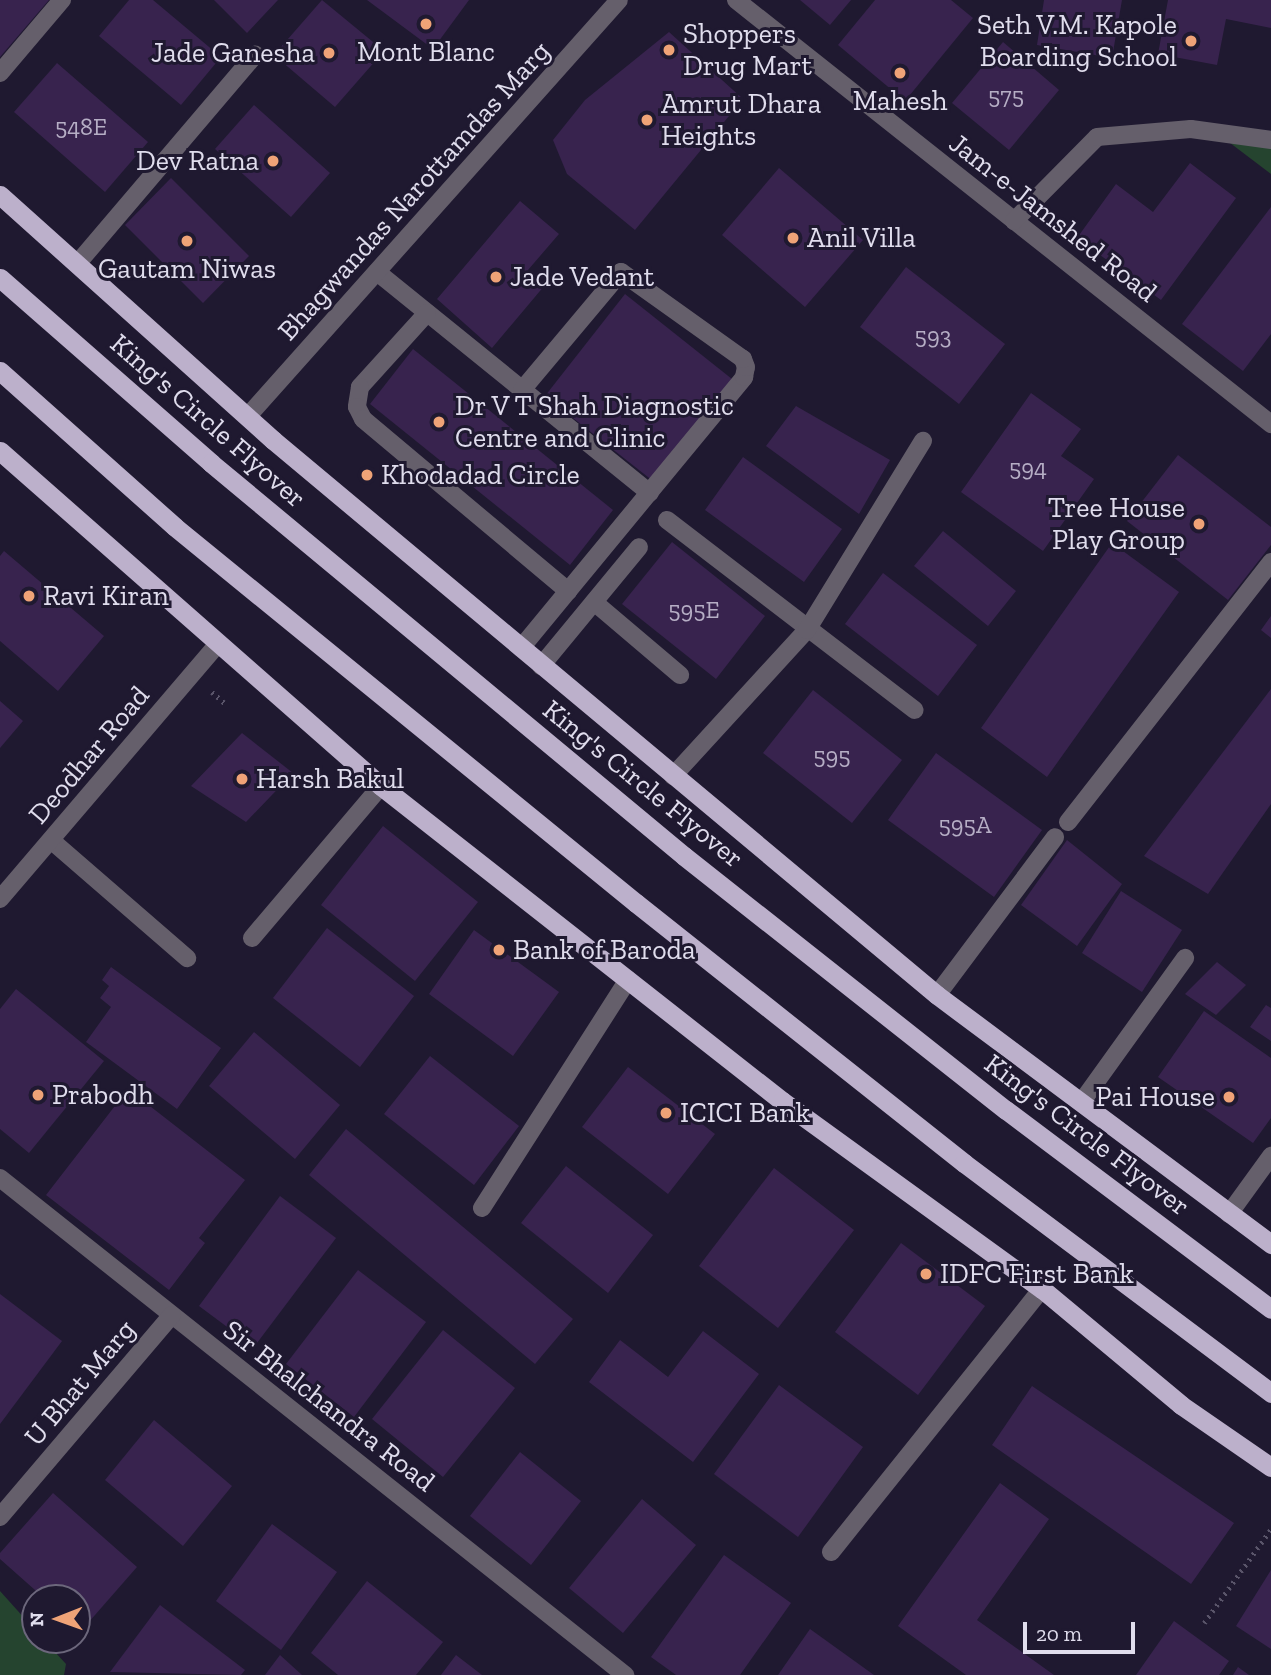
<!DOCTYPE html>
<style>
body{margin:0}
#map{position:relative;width:1271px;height:1675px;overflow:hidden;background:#1f1930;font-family:"Zilla Slab",serif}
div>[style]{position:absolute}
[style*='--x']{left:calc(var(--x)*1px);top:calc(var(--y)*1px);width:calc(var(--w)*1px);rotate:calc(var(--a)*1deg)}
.green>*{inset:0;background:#25442f}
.building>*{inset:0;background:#38234e}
.path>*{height:4.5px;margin-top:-2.25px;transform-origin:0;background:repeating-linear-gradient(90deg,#5a556a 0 2px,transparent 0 7px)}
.service>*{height:18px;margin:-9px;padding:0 9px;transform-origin:9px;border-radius:9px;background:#655f6b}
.minor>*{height:18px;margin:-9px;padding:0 9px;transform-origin:9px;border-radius:9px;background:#655f6b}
.trunk>*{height:19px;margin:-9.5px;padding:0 9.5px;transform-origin:9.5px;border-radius:9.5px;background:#bcb0cb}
.dots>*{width:19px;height:19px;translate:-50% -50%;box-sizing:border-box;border:4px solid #1f1930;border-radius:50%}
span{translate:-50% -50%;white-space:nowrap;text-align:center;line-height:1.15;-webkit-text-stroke:6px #1f1930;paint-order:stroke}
.number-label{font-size:24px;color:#b6aec5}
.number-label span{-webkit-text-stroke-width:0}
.poi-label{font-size:28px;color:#e0dded}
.right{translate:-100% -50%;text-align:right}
.left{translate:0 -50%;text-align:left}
.street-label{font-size:28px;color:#e0dded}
.north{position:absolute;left:21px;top:1584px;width:70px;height:70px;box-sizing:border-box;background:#1f1930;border:2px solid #6c677c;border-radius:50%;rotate:269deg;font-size:19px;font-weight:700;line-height:28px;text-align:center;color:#e0dded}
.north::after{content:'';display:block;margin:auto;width:24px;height:32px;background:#efa377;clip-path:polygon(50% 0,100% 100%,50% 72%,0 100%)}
.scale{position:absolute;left:1023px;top:1622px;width:112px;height:32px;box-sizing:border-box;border:4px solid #e0dded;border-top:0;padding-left:9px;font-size:21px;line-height:24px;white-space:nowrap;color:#e0dded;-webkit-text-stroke:5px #1f1930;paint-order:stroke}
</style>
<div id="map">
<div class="green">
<div style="clip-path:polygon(1209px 127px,1271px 137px,1271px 174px)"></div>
<div style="clip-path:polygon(0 1591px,35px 1630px,35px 1640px,44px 1640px,66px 1664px,64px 1675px,0 1675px)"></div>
</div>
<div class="building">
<div style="clip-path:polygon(0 0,49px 0,0 57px)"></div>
<div style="clip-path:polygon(129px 0,153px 0,221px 57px,181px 105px,99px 36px)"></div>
<div style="clip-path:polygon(214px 0,278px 0,247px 33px)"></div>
<div style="clip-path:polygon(322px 0,384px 51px,335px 107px,274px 55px)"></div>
<div style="clip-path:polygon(367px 0,469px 0,433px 49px)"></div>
<div style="clip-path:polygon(800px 0,851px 0,830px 25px)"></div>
<div style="clip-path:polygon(875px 0,951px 0,973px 18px,905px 101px,838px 45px)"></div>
<div style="clip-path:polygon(1044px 0,1122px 0,1112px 58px,1037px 45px)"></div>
<div style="clip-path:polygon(1168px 0,1271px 0,1271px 28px,1226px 19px,1217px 65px,1158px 54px)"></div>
<div style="clip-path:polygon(669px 32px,743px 99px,635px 230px,567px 174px,553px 140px,585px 100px)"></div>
<div style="clip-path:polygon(1003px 42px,1059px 90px,1009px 150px,952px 103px)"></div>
<div style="clip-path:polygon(57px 63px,148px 142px,105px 192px,14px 112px)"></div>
<div style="clip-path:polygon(254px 105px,330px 173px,291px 217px,215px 149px)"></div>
<div style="clip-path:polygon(1190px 163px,1236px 198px,1161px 300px,1077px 238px,1116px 184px,1153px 212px)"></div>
<div style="clip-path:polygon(779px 168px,863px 240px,805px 307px,722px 235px)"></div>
<div style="clip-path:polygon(171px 178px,249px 256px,203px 303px,125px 225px)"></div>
<div style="clip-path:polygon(520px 201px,559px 234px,528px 270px,545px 285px,492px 348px,437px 299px)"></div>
<div style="clip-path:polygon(1271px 207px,1271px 334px,1243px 371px,1182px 324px)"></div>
<div style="clip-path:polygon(906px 267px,1005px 344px,959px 404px,860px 327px)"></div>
<div style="clip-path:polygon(625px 294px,732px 379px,653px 481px,545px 396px)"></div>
<div style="clip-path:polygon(413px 349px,613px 510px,570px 565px,370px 404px)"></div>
<div style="clip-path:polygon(1031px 393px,1081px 429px,1061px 456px,1094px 479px,1043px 551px,961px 492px)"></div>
<div style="clip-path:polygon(796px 406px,890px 460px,859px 514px,766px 446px)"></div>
<div style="clip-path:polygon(1178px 455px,1271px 527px,1271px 545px,1228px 600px,1127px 521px)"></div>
<div style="clip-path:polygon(743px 457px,842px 529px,804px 582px,705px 510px)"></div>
<div style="clip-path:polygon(943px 531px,1016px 591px,988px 626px,914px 566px)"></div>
<div style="clip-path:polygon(672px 542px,765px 616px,716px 679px,622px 604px)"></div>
<div style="clip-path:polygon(1112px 543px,1179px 592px,1047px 777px,981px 728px)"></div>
<div style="clip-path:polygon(4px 551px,104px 636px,58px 691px,0 641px,0 556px)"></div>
<div style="clip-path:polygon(883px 573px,977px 645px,938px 696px,845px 624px)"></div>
<div style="clip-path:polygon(1271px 616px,1271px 638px,1261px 630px)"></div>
<div style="clip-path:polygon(1271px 689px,1271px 804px,1208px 894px,1144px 856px)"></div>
<div style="clip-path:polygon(813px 690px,902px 760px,852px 823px,763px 753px)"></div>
<div style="clip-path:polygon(0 701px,23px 721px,0 748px)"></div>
<div style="clip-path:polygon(242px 733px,293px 773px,246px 822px,191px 786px)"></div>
<div style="clip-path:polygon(936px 753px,1042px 830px,994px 897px,888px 820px)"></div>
<div style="clip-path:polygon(383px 826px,478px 902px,415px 981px,321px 905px)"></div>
<div style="clip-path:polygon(1067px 840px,1122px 884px,1077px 946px,1021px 905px)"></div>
<div style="clip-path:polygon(1121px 891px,1182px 930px,1142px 992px,1082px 953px)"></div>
<div style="clip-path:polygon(327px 928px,414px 996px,360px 1067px,273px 998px)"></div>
<div style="clip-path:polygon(474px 930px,559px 992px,513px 1056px,429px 994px)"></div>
<div style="clip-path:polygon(1217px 962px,1246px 985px,1216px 1015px,1185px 994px)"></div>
<div style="clip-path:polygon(111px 967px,221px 1048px,177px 1109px,86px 1042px,111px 1007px,100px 998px,109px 986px,102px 980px)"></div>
<div style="clip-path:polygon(16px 989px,104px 1061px,29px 1153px,0 1129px,0 1009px)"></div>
<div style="clip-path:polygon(1266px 1005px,1271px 1008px,1271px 1041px,1250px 1027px)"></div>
<div style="clip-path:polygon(1204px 1011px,1271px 1058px,1271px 1118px,1253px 1143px,1158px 1077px)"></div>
<div style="clip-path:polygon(254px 1032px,340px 1105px,295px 1159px,209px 1086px)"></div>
<div style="clip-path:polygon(430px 1056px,519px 1126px,474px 1185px,384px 1114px)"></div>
<div style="clip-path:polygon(628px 1067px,715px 1134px,668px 1194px,582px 1127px)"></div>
<div style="clip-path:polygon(128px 1089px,245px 1180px,199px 1238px,205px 1243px,169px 1290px,46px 1195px)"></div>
<div style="clip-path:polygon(346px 1129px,573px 1319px,535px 1364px,309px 1175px)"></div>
<div style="clip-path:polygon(566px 1166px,653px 1235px,608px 1293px,521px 1223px)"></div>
<div style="clip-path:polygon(774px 1168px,854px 1230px,778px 1328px,699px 1266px)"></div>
<div style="clip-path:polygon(280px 1196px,336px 1238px,254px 1347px,199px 1306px)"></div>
<div style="clip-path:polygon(901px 1243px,985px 1306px,918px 1395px,835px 1332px)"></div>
<div style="clip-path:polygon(358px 1270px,426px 1322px,354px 1417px,286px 1364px)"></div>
<div style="clip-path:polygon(0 1294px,62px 1341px,0 1424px)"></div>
<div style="clip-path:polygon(443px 1330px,515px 1388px,443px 1477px,372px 1419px)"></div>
<div style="clip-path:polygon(703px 1331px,759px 1374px,693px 1462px,589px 1382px,620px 1340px,668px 1377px)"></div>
<div style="clip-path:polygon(779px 1385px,863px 1447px,798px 1537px,714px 1474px)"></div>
<div style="clip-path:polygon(1032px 1386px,1234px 1523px,1191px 1584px,992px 1445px)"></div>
<div style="clip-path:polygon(154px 1420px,232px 1486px,183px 1546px,105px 1480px)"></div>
<div style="clip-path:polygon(520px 1452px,581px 1501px,531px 1565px,470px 1516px)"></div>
<div style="clip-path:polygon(1000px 1483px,1049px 1519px,977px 1620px,1054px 1675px,966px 1675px,898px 1626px)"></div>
<div style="clip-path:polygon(53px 1493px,137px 1567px,81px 1631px,77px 1627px,77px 1598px,44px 1598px,0 1559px,0 1553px)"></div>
<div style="clip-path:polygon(642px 1499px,696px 1545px,623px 1633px,569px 1588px)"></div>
<div style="clip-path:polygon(272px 1524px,337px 1572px,281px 1650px,216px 1601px)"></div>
<div style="clip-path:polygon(724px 1555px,791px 1603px,740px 1675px,676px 1675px,651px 1657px)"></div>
<div style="clip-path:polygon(1271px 1570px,1271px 1649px,1236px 1626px)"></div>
<div style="clip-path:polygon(367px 1581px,443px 1642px,416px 1675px,338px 1675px,311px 1653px)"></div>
<div style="clip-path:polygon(160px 1605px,245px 1670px,241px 1675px,110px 1672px)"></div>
<div style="clip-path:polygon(1174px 1621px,1229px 1661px,1219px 1675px,1136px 1675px)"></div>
<div style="clip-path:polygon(810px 1629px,874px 1675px,778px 1675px)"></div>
<div style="clip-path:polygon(280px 1655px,302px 1675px,265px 1675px)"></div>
<div style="clip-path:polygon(456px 1655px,482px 1675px,441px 1675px)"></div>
<div style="clip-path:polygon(1238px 1667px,1249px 1675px,1233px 1675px)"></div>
</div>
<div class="path">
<div style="--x:212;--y:692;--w:18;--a:41"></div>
<div style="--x:1204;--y:1623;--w:115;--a:-54.5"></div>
</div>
<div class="service">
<div style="--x:52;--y:841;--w:179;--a:40.9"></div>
<div style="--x:252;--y:938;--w:199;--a:-49.7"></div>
<div style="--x:937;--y:995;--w:197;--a:-53.2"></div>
<div style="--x:1083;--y:1100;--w:175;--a:-54.3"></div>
<div style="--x:831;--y:1552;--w:337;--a:-51.3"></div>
</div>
<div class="minor">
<div style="--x:736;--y:0;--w:683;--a:38.4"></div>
<div style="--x:0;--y:73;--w:96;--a:-49.7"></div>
<div style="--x:1014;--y:221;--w:118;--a:-45.3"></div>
<div style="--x:1097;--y:137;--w:94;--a:-4.9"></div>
<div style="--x:1191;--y:129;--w:81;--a:7.8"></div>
<div style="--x:77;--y:264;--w:275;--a:-49.6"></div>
<div style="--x:377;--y:272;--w:351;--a:39"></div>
<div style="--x:427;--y:313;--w:100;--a:132.2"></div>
<div style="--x:360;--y:387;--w:20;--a:99"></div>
<div style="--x:357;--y:407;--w:13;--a:63"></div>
<div style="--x:363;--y:419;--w:268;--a:40"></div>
<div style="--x:248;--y:416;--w:557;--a:-48.27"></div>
<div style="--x:667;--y:520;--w:312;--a:37.5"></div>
<div style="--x:594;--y:602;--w:113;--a:40.3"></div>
<div style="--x:521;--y:648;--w:351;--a:-50.5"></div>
<div style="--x:744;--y:377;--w:10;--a:-79"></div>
<div style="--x:746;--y:367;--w:9;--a:-111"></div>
<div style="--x:743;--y:359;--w:150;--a:-144.5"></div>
<div style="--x:621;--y:272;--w:154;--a:130"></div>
<div style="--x:541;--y:666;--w:154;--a:-50.5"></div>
<div style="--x:673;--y:776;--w:198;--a:-47.5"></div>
<div style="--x:807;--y:630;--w:222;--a:-58.5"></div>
<div style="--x:1068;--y:822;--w:330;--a:-52"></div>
<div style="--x:0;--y:899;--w:335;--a:-49.5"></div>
<div style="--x:0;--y:1178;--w:799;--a:38.49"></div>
<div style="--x:482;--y:1208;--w:271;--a:-57.4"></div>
<div style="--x:1229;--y:1214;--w:72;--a:-54.1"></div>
<div style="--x:0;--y:1517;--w:265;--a:-49.6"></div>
</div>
<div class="trunk">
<div style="--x:0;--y:195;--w:367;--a:41.9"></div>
<div style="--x:273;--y:440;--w:865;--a:39.89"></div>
<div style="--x:937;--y:995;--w:417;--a:36.7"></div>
<div style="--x:0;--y:278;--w:281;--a:41.2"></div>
<div style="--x:211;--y:463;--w:615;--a:39.72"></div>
<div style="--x:684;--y:856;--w:410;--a:38.3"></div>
<div style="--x:1006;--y:1110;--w:331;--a:36.9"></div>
<div style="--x:0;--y:371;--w:234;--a:41.7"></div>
<div style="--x:175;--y:527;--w:595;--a:39.2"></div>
<div style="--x:636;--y:903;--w:419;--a:38.4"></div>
<div style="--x:964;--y:1163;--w:384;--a:36.8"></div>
<div style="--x:0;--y:451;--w:507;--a:41.32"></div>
<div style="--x:381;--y:786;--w:510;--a:38.15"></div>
<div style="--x:782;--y:1101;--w:321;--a:35.9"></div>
<div style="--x:1042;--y:1289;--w:181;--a:39.8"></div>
<div style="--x:1181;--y:1405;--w:109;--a:34.6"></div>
</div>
<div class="dots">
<div style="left:426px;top:24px;background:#efa377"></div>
<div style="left:1191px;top:41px;background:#efa377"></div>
<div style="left:669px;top:50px;background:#efa377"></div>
<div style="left:329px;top:53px;background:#efa377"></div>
<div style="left:900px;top:73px;background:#efa377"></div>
<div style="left:647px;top:120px;background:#efa377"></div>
<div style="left:273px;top:161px;background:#efa377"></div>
<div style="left:793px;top:238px;background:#efa377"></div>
<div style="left:187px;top:241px;background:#efa377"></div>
<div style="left:496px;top:277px;background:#efa377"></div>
<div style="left:439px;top:422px;background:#efa377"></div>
<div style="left:367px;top:475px;background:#efa377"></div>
<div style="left:1199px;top:524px;background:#efa377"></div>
<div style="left:29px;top:596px;background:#efa377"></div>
<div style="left:242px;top:779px;background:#efa377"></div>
<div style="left:499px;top:950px;background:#efa377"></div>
<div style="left:38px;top:1095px;background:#efa377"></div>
<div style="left:1229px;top:1097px;background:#efa377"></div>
<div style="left:666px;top:1113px;background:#efa377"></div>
<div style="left:926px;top:1274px;background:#efa377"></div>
</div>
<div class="number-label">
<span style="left:1006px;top:96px">575</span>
<span style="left:81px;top:127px">548E</span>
<span style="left:933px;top:336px">593</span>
<span style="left:1028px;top:468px">594</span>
<span style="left:694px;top:610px">595E</span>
<span style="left:832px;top:756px">595</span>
<span style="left:965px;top:825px">595A</span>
</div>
<div class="poi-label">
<span class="right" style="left:1177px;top:41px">Seth V.M. Kapole<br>Boarding School</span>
<span class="left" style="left:683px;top:50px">Shoppers<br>Drug Mart</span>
<span style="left:426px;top:52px">Mont Blanc</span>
<span class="right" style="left:315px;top:53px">Jade Ganesha</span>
<span style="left:900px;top:101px">Mahesh</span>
<span class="left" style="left:661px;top:120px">Amrut Dhara<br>Heights</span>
<span class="right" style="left:259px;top:161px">Dev Ratna</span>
<span class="left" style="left:807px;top:238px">Anil Villa</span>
<span style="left:187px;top:269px">Gautam Niwas</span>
<span class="left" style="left:510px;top:277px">Jade Vedant</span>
<span class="left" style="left:455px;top:422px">Dr V T Shah Diagnostic<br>Centre and Clinic</span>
<span class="left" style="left:381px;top:475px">Khodadad Circle</span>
<span class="right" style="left:1185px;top:524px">Tree House<br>Play Group</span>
<span class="left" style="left:43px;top:596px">Ravi Kiran</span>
<span class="left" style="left:256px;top:779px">Harsh Bakul</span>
<span class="left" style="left:513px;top:950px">Bank of Baroda</span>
<span class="left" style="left:52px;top:1095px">Prabodh</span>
<span class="right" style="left:1215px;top:1097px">Pai House</span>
<span class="left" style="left:680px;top:1113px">ICICI Bank</span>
<span class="left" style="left:940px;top:1274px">IDFC First Bank</span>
</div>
<div class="street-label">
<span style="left:414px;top:191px;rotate:-48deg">Bhagwandas Narottamdas Marg</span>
<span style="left:1053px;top:218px;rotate:38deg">Jam-e-Jamshed Road</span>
<span style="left:208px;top:421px;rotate:41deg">King's Circle Flyover</span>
<span style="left:89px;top:755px;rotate:-50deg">Deodhar Road</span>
<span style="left:643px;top:784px;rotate:39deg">King's Circle Flyover</span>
<span style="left:1087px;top:1135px;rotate:37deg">King's Circle Flyover</span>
<span style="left:80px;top:1383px;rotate:-50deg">U Bhat Marg</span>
<span style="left:329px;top:1406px;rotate:38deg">Sir Bhalchandra Road</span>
</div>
<div class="north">N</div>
<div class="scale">20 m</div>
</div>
